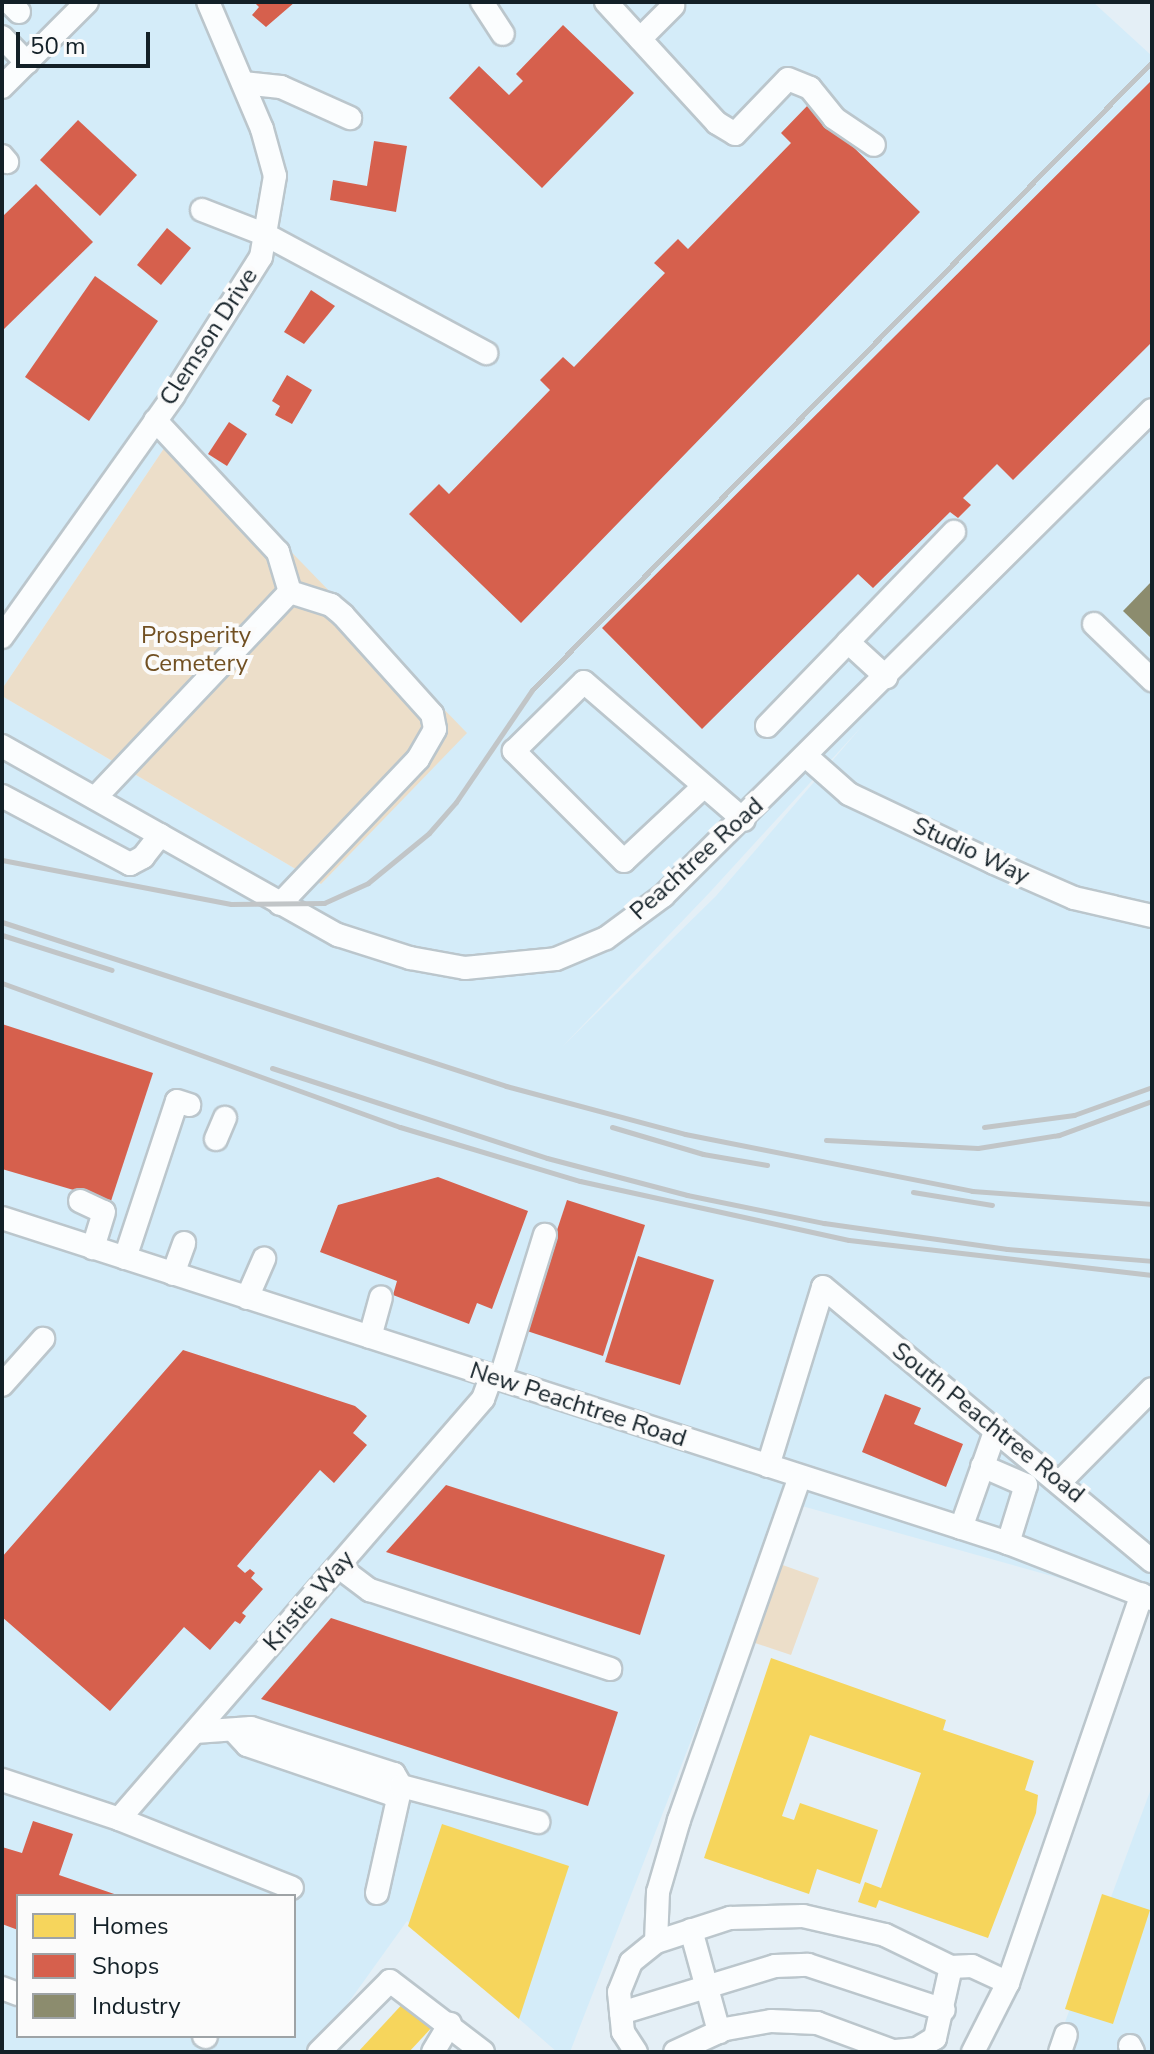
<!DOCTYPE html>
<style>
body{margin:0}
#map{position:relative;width:1154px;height:2054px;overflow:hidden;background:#e4eff6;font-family:"Nunito Sans",sans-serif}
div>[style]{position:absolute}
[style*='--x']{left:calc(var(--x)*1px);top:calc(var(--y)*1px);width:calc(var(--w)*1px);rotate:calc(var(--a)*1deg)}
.built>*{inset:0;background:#d4ecf9}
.green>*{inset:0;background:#ecdec9}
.homes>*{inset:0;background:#f6d55c}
.shops>*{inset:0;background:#d6604d}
.industry>*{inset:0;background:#8c8c6e}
.roads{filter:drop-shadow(2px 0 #bbc6cc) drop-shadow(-2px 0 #bbc6cc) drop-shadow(0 2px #bbc6cc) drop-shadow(0 -2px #bbc6cc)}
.minor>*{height:22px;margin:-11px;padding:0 11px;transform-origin:11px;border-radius:11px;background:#fbfdfe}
.rail>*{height:5px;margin:-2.5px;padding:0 2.5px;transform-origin:2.5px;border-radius:2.5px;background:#c1c5c7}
span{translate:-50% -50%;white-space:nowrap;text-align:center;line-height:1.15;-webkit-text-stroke:8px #fbfbfb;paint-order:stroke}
.street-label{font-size:24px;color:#132027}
.park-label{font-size:24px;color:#715022}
.frame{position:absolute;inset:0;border:4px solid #132027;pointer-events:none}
.legend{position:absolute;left:16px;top:1894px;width:280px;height:144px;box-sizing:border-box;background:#fbfbfb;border:2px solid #9ea3a6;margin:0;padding:10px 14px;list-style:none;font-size:24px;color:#132027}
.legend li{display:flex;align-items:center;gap:16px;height:40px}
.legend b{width:40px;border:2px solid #9ea3a6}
.scale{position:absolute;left:16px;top:32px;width:134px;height:36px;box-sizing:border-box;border:4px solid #132027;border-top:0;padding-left:10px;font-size:24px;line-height:28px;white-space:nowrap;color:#132027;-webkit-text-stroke:6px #fbfbfb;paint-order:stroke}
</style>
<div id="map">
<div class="built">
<div style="clip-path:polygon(evenodd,2px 2px,1093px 2px,1152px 56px,1152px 1604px,784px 1501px,570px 2052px,557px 2052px,407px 1921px,313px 2052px,2px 2052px,2px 696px,321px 884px,175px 432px,2px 689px,2px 2px,863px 725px,716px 896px,562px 1047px,711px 891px,863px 725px,2px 2px,18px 1896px,294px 1896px,294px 2036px,18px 2036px,18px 1896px)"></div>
<div style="clip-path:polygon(1152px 1786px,1152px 2052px,1054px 2052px)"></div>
</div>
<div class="green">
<div style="clip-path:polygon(175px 432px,467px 733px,321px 884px,2px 696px,2px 689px)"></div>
<div style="clip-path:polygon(777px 1563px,819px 1578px,791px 1655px,749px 1641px)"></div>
</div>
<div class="homes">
<div style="clip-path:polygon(771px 1658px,946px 1720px,943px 1730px,1034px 1761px,1025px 1790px,1038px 1795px,1036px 1813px,988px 1938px,879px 1900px,876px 1908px,858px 1902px,865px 1882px,881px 1888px,921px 1773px,810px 1735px,782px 1816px,794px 1820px,800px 1803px,878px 1830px,860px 1884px,817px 1869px,809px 1894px,704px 1858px)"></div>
<div style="clip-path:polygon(442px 1824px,569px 1866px,519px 2019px,408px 1926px)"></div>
<div style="clip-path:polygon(1102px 1894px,1150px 1910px,1113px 2024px,1065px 2009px)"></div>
<div style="clip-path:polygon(407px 1999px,435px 2024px,409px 2052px,358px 2052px)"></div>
</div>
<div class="shops">
<div style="clip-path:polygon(254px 2px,295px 2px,266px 27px,252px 15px,259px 7px)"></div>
<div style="clip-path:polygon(563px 25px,634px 93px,542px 188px,449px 98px,479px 66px,509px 95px,523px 81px,516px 74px)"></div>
<div style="clip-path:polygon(1152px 80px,1152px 342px,1013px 480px,997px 464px,963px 498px,971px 505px,958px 518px,950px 512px,873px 588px,858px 574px,702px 729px,602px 628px)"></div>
<div style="clip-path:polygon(809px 104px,920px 212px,521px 623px,409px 514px,439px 484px,449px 494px,550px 390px,540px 380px,563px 357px,574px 367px,665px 273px,654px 263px,678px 239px,688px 249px,791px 143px,781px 133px)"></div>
<div style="clip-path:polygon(78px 120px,137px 175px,100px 216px,40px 160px)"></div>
<div style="clip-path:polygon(374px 141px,407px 146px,396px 212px,330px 200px,333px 180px,367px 186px)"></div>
<div style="clip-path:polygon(36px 184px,93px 242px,2px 331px,2px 217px)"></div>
<div style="clip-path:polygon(167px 228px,191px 248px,161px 285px,137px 265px)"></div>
<div style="clip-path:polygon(95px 276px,158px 321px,89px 421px,25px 377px)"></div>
<div style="clip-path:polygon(311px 290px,335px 306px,304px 344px,284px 332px)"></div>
<div style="clip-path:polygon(287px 375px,312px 390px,292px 424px,275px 415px,280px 406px,272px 401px)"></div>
<div style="clip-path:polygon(229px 422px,247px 434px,227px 466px,208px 454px)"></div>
<div style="clip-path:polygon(2px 1024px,153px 1073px,111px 1201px,2px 1169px)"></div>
<div style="clip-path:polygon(438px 1177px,528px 1211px,492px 1309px,477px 1303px,469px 1324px,393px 1295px,397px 1281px,320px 1252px,338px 1205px)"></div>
<div style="clip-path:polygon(567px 1200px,645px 1225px,603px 1356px,524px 1330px)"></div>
<div style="clip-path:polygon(638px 1256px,714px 1280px,680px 1385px,605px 1362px)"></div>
<div style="clip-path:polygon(183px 1350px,355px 1406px,367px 1416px,353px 1433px,367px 1445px,334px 1483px,320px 1470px,237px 1566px,245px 1573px,250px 1569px,255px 1573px,251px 1578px,263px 1589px,242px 1613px,246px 1616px,240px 1624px,235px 1621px,210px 1650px,184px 1627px,110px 1711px,2px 1617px,2px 1557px)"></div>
<div style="clip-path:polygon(885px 1394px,921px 1408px,914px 1424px,963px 1444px,946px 1487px,862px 1452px)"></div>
<div style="clip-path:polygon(446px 1485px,665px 1555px,640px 1635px,386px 1552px)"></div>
<div style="clip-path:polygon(331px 1618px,618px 1712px,588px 1806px,261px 1699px)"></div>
<div style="clip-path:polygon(33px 1821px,73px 1834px,59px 1875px,120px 1896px,18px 1896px,18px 1930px,2px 1924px,2px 1847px,22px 1853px)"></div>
</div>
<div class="industry">
<div style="clip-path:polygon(1152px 581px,1152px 639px,1123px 611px)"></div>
</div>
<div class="roads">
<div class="minor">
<div style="--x:9;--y:2;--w:14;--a:45"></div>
<div style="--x:482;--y:2;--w:38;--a:57"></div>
<div style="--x:606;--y:2;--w:164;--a:47.5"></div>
<div style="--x:717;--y:123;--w:21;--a:31"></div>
<div style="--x:735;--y:134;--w:76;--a:-46.1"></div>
<div style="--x:788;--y:79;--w:24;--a:22"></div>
<div style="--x:810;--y:88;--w:38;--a:51"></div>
<div style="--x:834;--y:118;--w:48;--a:34"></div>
<div style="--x:2;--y:37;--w:36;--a:46"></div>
<div style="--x:640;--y:39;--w:47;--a:-45"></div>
<div style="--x:243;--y:83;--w:38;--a:6"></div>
<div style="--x:281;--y:87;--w:76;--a:24.2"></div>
<div style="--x:2;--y:87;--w:120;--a:-45"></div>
<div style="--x:2;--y:156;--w:8;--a:50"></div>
<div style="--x:202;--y:210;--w:69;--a:21.3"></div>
<div style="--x:266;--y:235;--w:250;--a:28.2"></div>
<div style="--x:1094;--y:624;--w:81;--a:44"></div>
<div style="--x:2;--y:637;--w:296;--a:-54.6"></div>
<div style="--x:173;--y:396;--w:165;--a:-57.7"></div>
<div style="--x:261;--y:257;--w:82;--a:-80.2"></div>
<div style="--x:275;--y:176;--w:49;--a:-105.5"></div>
<div style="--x:262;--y:129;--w:138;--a:-113"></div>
<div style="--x:848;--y:642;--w:153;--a:-46.1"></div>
<div style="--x:767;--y:726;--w:117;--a:-46"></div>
<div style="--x:848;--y:642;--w:52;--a:42.6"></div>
<div style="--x:2;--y:746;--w:386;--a:29.4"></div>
<div style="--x:338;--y:935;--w:76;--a:17.7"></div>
<div style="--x:410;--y:958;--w:56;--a:10.3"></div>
<div style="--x:465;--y:968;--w:91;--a:-5.6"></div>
<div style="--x:556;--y:959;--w:54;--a:-22.8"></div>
<div style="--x:606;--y:938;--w:71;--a:-36.4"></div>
<div style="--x:663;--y:896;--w:689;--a:-44.82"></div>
<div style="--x:806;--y:756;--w:57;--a:41.5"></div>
<div style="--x:849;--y:794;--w:161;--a:25.4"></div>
<div style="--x:994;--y:863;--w:87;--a:23.6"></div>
<div style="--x:1074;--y:898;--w:80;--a:13"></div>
<div style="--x:703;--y:787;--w:108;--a:136.9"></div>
<div style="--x:624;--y:861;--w:156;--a:-135"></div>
<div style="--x:514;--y:751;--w:98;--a:-44.6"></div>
<div style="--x:584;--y:682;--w:211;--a:40.8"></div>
<div style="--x:2;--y:796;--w:145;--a:28"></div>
<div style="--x:130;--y:864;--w:15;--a:-28"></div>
<div style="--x:143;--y:857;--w:28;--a:-52"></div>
<div style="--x:95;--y:798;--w:284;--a:-46.6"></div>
<div style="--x:290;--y:592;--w:42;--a:-106.7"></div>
<div style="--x:278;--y:552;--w:180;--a:-133"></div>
<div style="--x:280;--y:904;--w:200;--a:-46.4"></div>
<div style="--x:418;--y:759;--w:34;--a:-60"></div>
<div style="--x:435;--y:729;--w:15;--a:-101"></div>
<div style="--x:432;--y:714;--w:133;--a:-132"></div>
<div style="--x:343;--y:615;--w:16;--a:-140"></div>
<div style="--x:331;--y:605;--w:43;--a:-162.4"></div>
<div style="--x:216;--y:1139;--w:23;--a:-67"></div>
<div style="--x:80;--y:1201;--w:26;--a:25"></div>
<div style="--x:104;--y:1212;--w:38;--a:107"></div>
<div style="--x:2;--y:1218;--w:1057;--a:17.9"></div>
<div style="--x:1008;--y:1543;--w:155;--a:21.3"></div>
<div style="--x:125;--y:1258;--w:165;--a:-71.7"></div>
<div style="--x:177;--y:1101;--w:13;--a:18"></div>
<div style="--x:173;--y:1274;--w:33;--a:-70"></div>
<div style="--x:247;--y:1298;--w:43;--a:-66.4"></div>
<div style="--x:370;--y:1337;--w:41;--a:-74.6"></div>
<div style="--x:500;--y:1380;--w:152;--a:-72.8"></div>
<div style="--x:2;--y:1385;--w:62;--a:-48.3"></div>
<div style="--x:768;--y:1466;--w:187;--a:-72.9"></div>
<div style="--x:823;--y:1287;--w:428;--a:39.8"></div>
<div style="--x:982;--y:1466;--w:48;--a:23.4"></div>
<div style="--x:1026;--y:1485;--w:61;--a:107.2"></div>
<div style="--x:1061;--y:1481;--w:129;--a:-45.3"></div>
<div style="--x:961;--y:1528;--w:105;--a:-70.5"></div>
<div style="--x:339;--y:1567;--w:39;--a:37"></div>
<div style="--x:370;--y:1590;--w:253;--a:18.2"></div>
<div style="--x:195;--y:1732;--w:56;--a:-4.1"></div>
<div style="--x:251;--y:1728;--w:150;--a:17.8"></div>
<div style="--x:394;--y:1774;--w:14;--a:60"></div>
<div style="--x:401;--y:1786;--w:13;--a:141"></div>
<div style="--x:391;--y:1794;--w:152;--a:-161.2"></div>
<div style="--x:247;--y:1745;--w:16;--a:-133"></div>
<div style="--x:2;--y:1780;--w:123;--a:18.4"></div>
<div style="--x:119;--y:1819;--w:186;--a:21.7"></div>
<div style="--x:119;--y:1819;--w:556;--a:-49.09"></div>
<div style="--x:483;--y:1399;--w:23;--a:-70"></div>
<div style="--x:377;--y:1893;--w:110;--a:-77.4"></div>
<div style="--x:401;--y:1786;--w:142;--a:14.7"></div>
<div style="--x:691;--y:1930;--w:106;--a:74.6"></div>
<div style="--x:656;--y:1942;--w:50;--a:-87.7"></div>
<div style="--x:658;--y:1892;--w:75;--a:-73.7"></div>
<div style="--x:679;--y:1820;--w:364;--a:-70.6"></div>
<div style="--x:951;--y:1967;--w:21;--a:-3"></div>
<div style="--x:972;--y:1966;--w:40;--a:25"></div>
<div style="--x:2;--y:1988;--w:17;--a:21"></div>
<div style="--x:621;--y:2013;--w:161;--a:-17"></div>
<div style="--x:775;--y:1966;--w:33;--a:-2"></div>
<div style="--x:808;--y:1965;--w:143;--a:18.3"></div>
<div style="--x:204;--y:2036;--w:2;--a:27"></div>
<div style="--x:1130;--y:2046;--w:7;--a:63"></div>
<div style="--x:319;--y:2052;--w:100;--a:-45"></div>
<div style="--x:390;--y:1981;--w:117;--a:37.4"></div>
<div style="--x:433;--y:2052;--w:33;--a:-59"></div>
<div style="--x:636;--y:2052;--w:24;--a:-123"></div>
<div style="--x:623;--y:2032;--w:40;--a:-95.7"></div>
<div style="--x:619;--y:1992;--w:32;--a:-68"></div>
<div style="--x:631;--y:1962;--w:32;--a:-39"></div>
<div style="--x:656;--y:1942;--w:78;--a:-18"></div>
<div style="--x:730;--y:1918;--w:73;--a:-1.6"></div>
<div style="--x:803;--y:1916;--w:84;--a:13"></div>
<div style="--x:885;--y:1935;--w:73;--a:25.9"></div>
<div style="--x:951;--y:1967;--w:73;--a:102.7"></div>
<div style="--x:935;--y:2038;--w:21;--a:149"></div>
<div style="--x:917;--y:2049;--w:24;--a:175"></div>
<div style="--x:893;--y:2051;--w:81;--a:-159.8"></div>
<div style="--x:817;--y:2023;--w:46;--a:-177.5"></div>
<div style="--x:771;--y:2021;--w:47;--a:170.1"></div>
<div style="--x:725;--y:2029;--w:55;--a:155.3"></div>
<div style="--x:973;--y:2052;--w:77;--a:-63.1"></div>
<div style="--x:1008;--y:1983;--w:411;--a:-71"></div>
<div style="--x:1060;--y:2052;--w:18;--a:-71"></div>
</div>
</div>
<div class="rail">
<div style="--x:2;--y:860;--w:233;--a:10.9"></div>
<div style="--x:231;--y:904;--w:93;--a:-0.6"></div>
<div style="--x:324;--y:903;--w:48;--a:-24.4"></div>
<div style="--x:368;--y:883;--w:79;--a:-39.3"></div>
<div style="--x:429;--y:833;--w:41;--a:-48.9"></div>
<div style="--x:456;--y:802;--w:135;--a:-55.8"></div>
<div style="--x:532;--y:690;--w:882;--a:-45.37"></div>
<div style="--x:2;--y:922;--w:530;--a:18.02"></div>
<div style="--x:506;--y:1086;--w:185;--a:15"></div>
<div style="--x:685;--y:1134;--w:293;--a:11.2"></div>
<div style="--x:972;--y:1191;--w:180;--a:4.1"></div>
<div style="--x:2;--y:935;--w:115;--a:17.7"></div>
<div style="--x:2;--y:983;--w:423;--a:19.9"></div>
<div style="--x:400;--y:1127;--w:188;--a:16.7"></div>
<div style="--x:580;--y:1181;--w:275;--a:12.4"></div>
<div style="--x:849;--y:1240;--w:305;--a:6.6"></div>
<div style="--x:272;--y:1068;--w:289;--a:18.1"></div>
<div style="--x:547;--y:1158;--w:145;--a:14.8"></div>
<div style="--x:687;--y:1195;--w:140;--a:11.6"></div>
<div style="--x:824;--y:1223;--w:185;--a:8.1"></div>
<div style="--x:1007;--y:1249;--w:145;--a:4.7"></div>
<div style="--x:612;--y:1127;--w:95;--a:16.5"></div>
<div style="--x:703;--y:1154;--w:65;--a:9.8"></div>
<div style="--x:984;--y:1127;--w:91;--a:-7.6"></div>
<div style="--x:1074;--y:1115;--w:83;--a:-19.7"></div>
<div style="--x:826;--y:1140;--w:152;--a:3"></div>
<div style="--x:978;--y:1148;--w:82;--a:-9.1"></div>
<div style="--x:1059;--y:1135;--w:99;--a:-20.1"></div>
<div style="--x:913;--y:1192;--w:80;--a:9.3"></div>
</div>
<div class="street-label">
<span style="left:209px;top:337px;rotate:-57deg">Clemson Drive</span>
<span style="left:971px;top:851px;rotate:25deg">Studio Way</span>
<span style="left:697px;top:859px;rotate:-42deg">Peachtree Road</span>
<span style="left:578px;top:1405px;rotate:18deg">New Peachtree Road</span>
<span style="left:988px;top:1423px;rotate:39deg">South Peachtree Road</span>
<span style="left:309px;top:1601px;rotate:-49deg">Kristie Way</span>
</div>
<div class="park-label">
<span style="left:196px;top:650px">Prosperity<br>Cemetery</span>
</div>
<div class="frame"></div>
<ul class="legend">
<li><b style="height:22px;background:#f6d55c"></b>Homes</li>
<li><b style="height:22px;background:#d6604d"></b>Shops</li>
<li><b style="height:22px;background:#8c8c6e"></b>Industry</li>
</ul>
<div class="scale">50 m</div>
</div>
